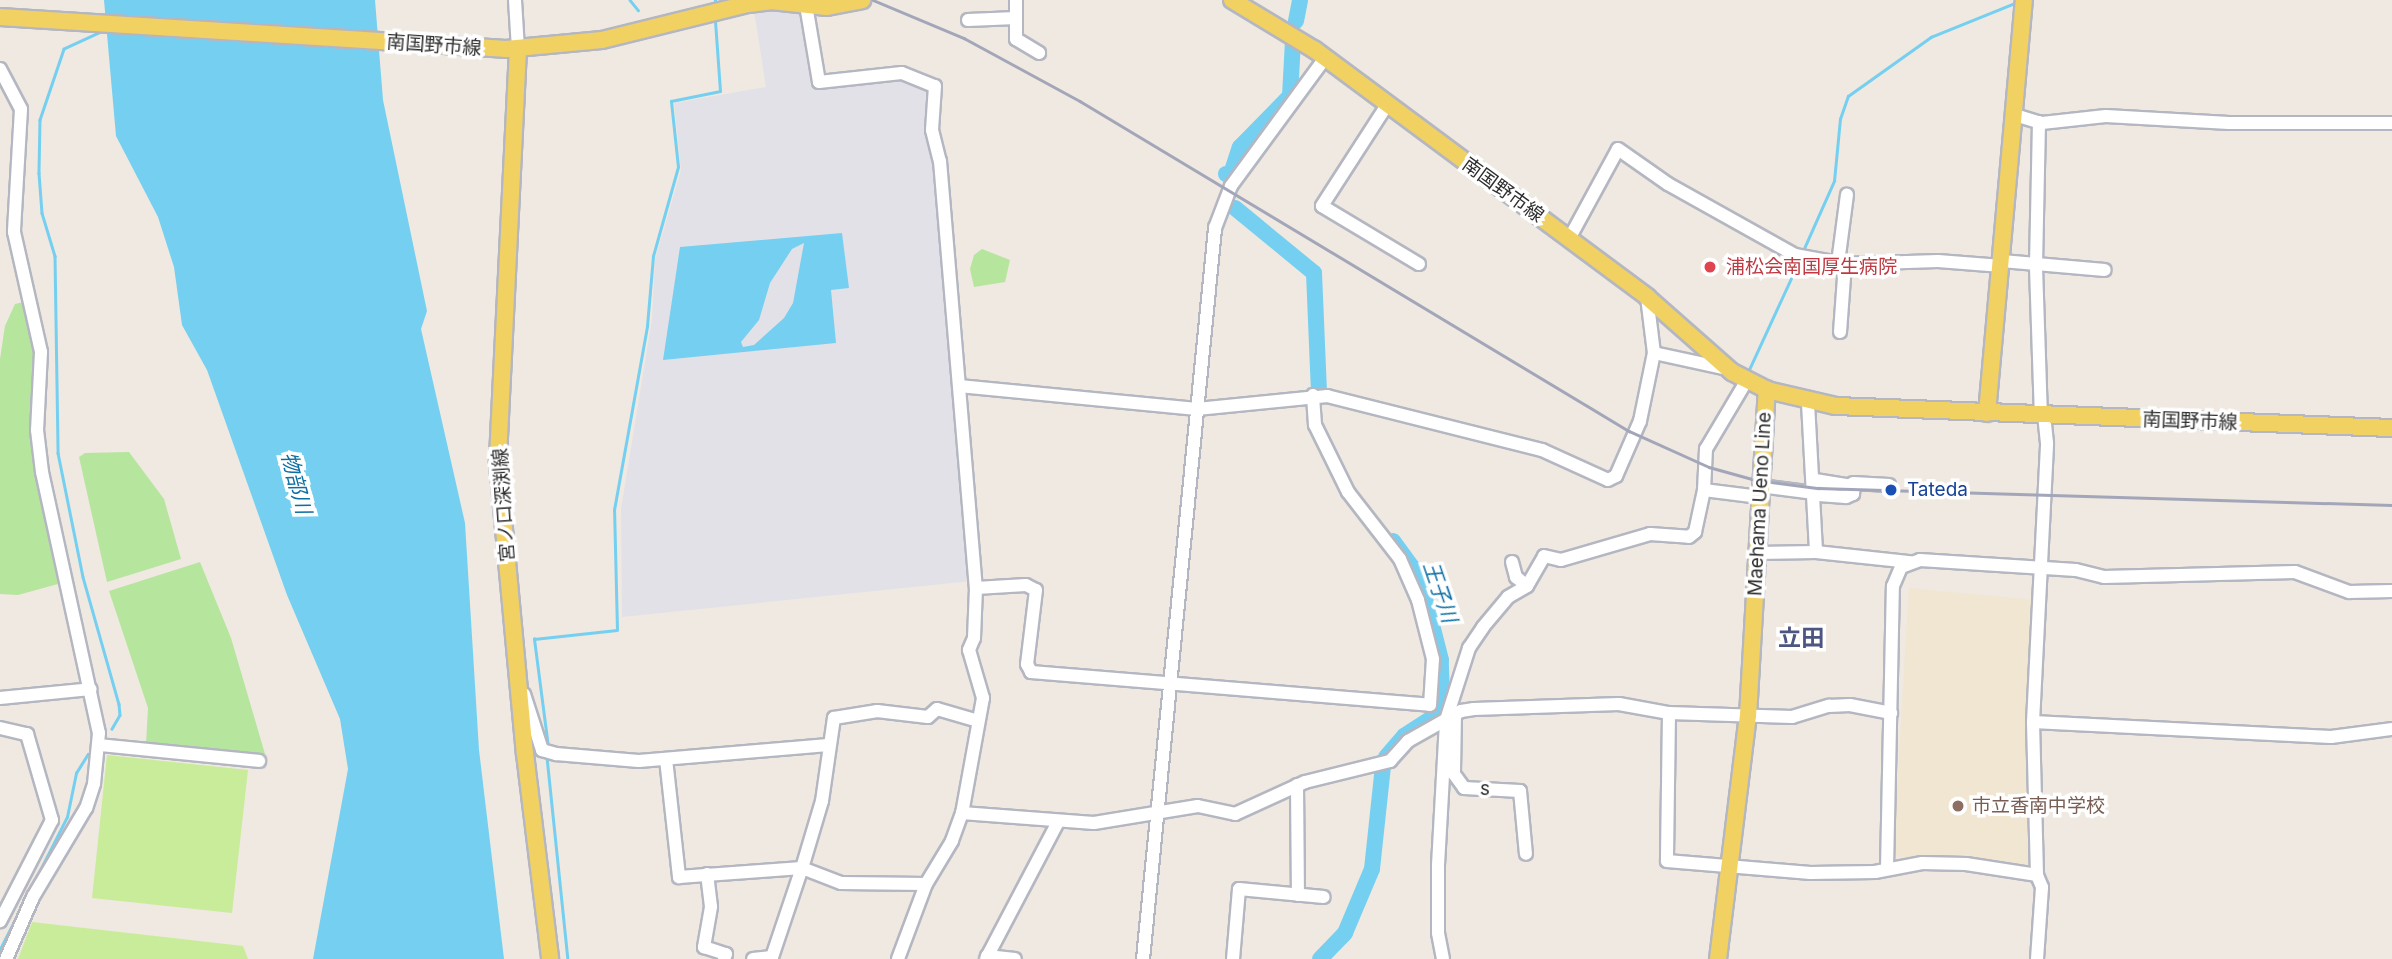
<!DOCTYPE html>
<meta charset="utf-8">
<style>
body{margin:0}
#map{position:relative;width:2392px;height:959px;overflow:hidden;background:#efe9e1;font-family:Inter,"Noto Sans JP",sans-serif}
div>[style]{position:absolute}
[style*='--x']{left:calc(var(--x)*1px);top:calc(var(--y)*1px);width:calc(var(--w)*1px);rotate:calc(var(--a)*1deg)}
.industrial>*{inset:0;background:#e3e1e8}
.education>*{inset:0;background:#f0e6d1}
.green>*{inset:0;background:#b6e59e}
.pitch>*{inset:0;background:#c9ec9a}
.water>*{inset:0;background:#75cff0}
.stream>*{height:2.5px;margin:-1.25px;padding:0 1.25px;transform-origin:1.25px;border-radius:1.25px;background:#75cff0}
.river>*{height:16px;margin:-8px;padding:0 8px;transform-origin:8px;border-radius:8px;background:#75cff0}
.roads{filter:drop-shadow(2px 0 #b4b7c1) drop-shadow(-2px 0 #b4b7c1) drop-shadow(0 2px #b4b7c1) drop-shadow(0 -2px #b4b7c1)}
.minor>*{height:12px;margin:-6px;padding:0 6px;transform-origin:6px;border-radius:6px;background:#fff}
.major>*{height:16px;margin:-8px;padding:0 8px;transform-origin:8px;border-radius:8px;background:#f2d163}
.rail>*{height:2.5px;margin:-1.25px;padding:0 1.25px;transform-origin:1.25px;border-radius:1.25px;background:#a3a6b8}
.dots>*{width:19px;height:19px;translate:-50% -50%;box-sizing:border-box;border:4px solid #fff;border-radius:50%}
span{translate:-50% -50%;white-space:nowrap;text-align:center;line-height:1.15;-webkit-text-stroke:7px #fff;paint-order:stroke}
.street-label{font-size:19px;color:#2e2e2e}
.health-label{font-size:19px;color:#be3a42}
.left{translate:0 -50%;text-align:left}
.transit-label{font-size:19px;color:#164399}
.education-label{font-size:19px;color:#785e54}
.water-label{font-size:21px;color:#0d6fa3;font-style:italic}
.quarter-label{font-size:23px;color:#4d5680;font-weight:700}
</style>
<div id="map">
<div class="industrial">
<div style="clip-path:polygon(769px 9px,803px 12px,816px 87px,903px 79px,930px 89px,929px 150px,934px 161px,972px 581px,622px 617px,621px 509px,652px 319px,655px 259px,681px 170px,674px 103px,766px 87px,754px 11px)"></div>
</div>
<div class="education">
<div style="clip-path:polygon(1909px 588px,2035px 600px,2029px 870px,1893px 856px)"></div>
</div>
<div class="green">
<div style="clip-path:polygon(982px 249px,1010px 260px,1005px 282px,974px 287px,970px 269px,974px 255px)"></div>
<div style="clip-path:polygon(24px 302px,36px 365px,33px 461px,58px 584px,18px 595px,0 594px,0 359px,5px 326px,15px 304px)"></div>
<div style="clip-path:polygon(129px 452px,164px 499px,181px 559px,107px 582px,79px 457px,85px 453px)"></div>
<div style="clip-path:polygon(200px 562px,231px 638px,265px 754px,146px 744px,148px 708px,109px 591px)"></div>
</div>
<div class="pitch">
<div style="clip-path:polygon(107px 755px,248px 770px,232px 913px,92px 898px)"></div>
<div style="clip-path:polygon(32px 922px,243px 946px,248px 959px,18px 959px)"></div>
</div>
<div class="water">
<div style="clip-path:polygon(104px 0,375px 0,383px 100px,427px 311px,421px 329px,465px 523px,479px 750px,504px 959px,313px 959px,348px 769px,340px 719px,287px 595px,207px 370px,182px 325px,174px 267px,158px 217px,116px 136px)"></div>
<div style="clip-path:polygon(evenodd,842px 233px,849px 288px,831px 290px,836px 343px,663px 360px,680px 247px,842px 233px,804px 243px,793px 303px,784px 318px,754px 345px,743px 347px,741px 342px,759px 320px,770px 283px,792px 249px,804px 243px)"></div>
</div>
<div class="stream">
<div style="--x:630;--y:0;--w:13;--a:51"></div>
<div style="--x:715;--y:4;--w:4;--a:-90"></div>
<div style="--x:105;--y:30;--w:45;--a:155.1"></div>
<div style="--x:64;--y:49;--w:75;--a:108.7"></div>
<div style="--x:40;--y:120;--w:53;--a:91.1"></div>
<div style="--x:39;--y:173;--w:40;--a:85.7"></div>
<div style="--x:42;--y:213;--w:45;--a:73.2"></div>
<div style="--x:55;--y:256;--w:197;--a:89.1"></div>
<div style="--x:58;--y:453;--w:126;--a:78.6"></div>
<div style="--x:83;--y:577;--w:132;--a:74.2"></div>
<div style="--x:119;--y:704;--w:11;--a:85"></div>
<div style="--x:120;--y:715;--w:16;--a:120"></div>
<div style="--x:1802;--y:253;--w:79;--a:-66"></div>
<div style="--x:1834;--y:181;--w:62;--a:-84.5"></div>
<div style="--x:1840;--y:119;--w:24;--a:-71"></div>
<div style="--x:1848;--y:96;--w:102;--a:-35.4"></div>
<div style="--x:1931;--y:37;--w:93;--a:-22.1"></div>
<div style="--x:1747;--y:374;--w:127;--a:-65.3"></div>
<div style="--x:1526;--y:575;--w:25;--a:-58"></div>
<div style="--x:1478;--y:624;--w:39;--a:-50"></div>
<div style="--x:1452;--y:684;--w:28;--a:-73"></div>
<div style="--x:548;--y:747;--w:109;--a:-97.4"></div>
<div style="--x:534;--y:639;--w:83;--a:-6.2"></div>
<div style="--x:617;--y:630;--w:120;--a:-91.4"></div>
<div style="--x:614;--y:510;--w:187;--a:-79.8"></div>
<div style="--x:647;--y:326;--w:70;--a:-85.1"></div>
<div style="--x:653;--y:256;--w:92;--a:-74.3"></div>
<div style="--x:678;--y:167;--w:66;--a:-96.1"></div>
<div style="--x:671;--y:101;--w:50;--a:-11.5"></div>
<div style="--x:720;--y:91;--w:70;--a:-94.1"></div>
<div style="--x:547;--y:757;--w:203;--a:84.1"></div>
<div style="--x:0;--y:949;--w:148;--a:-63.1"></div>
<div style="--x:67;--y:817;--w:45;--a:-78.4"></div>
<div style="--x:76;--y:773;--w:22;--a:-58"></div>
</div>
<div class="river">
<div style="--x:1296;--y:21;--w:21;--a:-79"></div>
<div style="--x:1226;--y:174;--w:5;--a:0"></div>
<div style="--x:1231;--y:174;--w:28;--a:-72"></div>
<div style="--x:1240;--y:147;--w:71;--a:-45.6"></div>
<div style="--x:1290;--y:96;--w:56;--a:-86.9"></div>
<div style="--x:1235;--y:208;--w:102;--a:39.4"></div>
<div style="--x:1314;--y:273;--w:118;--a:87.6"></div>
<div style="--x:1386;--y:757;--w:28;--a:-49"></div>
<div style="--x:1404;--y:736;--w:40;--a:-32.9"></div>
<div style="--x:1438;--y:714;--w:17;--a:-77"></div>
<div style="--x:1442;--y:697;--w:37;--a:-92"></div>
<div style="--x:1441;--y:660;--w:57;--a:-104.3"></div>
<div style="--x:1427;--y:605;--w:41;--a:-111.5"></div>
<div style="--x:1412;--y:567;--w:32;--a:-126"></div>
<div style="--x:1320;--y:959;--w:36;--a:-46"></div>
<div style="--x:1345;--y:933;--w:69;--a:-67.1"></div>
<div style="--x:1372;--y:869;--w:104;--a:-83.9"></div>
</div>
<div class="roads">
<div class="minor">
<div style="--x:515;--y:0;--w:49;--a:86.5"></div>
<div style="--x:1016;--y:0;--w:39;--a:90"></div>
<div style="--x:1016;--y:39;--w:27;--a:31"></div>
<div style="--x:806;--y:5;--w:78;--a:80.4"></div>
<div style="--x:819;--y:82;--w:83;--a:-6.2"></div>
<div style="--x:902;--y:73;--w:35;--a:22"></div>
<div style="--x:935;--y:86;--w:44;--a:93.9"></div>
<div style="--x:932;--y:130;--w:32;--a:76"></div>
<div style="--x:940;--y:161;--w:429;--a:85.2"></div>
<div style="--x:976;--y:588;--w:50;--a:92.3"></div>
<div style="--x:974;--y:638;--w:13;--a:113"></div>
<div style="--x:969;--y:650;--w:50;--a:73.7"></div>
<div style="--x:983;--y:698;--w:117;--a:100.3"></div>
<div style="--x:962;--y:813;--w:30;--a:110"></div>
<div style="--x:952;--y:841;--w:50;--a:121.2"></div>
<div style="--x:926;--y:884;--w:80;--a:110.5"></div>
<div style="--x:968;--y:20;--w:48;--a:-2.4"></div>
<div style="--x:0;--y:69;--w:45;--a:62.3"></div>
<div style="--x:21;--y:109;--w:123;--a:93.3"></div>
<div style="--x:14;--y:232;--w:123;--a:77.3"></div>
<div style="--x:41;--y:352;--w:78;--a:92.9"></div>
<div style="--x:37;--y:430;--w:42;--a:83.2"></div>
<div style="--x:42;--y:472;--w:267;--a:77.7"></div>
<div style="--x:99;--y:733;--w:51;--a:95.6"></div>
<div style="--x:94;--y:784;--w:25;--a:108"></div>
<div style="--x:86;--y:808;--w:104;--a:120.8"></div>
<div style="--x:33;--y:897;--w:68;--a:113.5"></div>
<div style="--x:1387;--y:105;--w:120;--a:122.8"></div>
<div style="--x:1322;--y:206;--w:113;--a:30.9"></div>
<div style="--x:2015;--y:115;--w:28;--a:17"></div>
<div style="--x:2042;--y:123;--w:64;--a:-6.2"></div>
<div style="--x:2106;--y:116;--w:123;--a:3.3"></div>
<div style="--x:2229;--y:123;--w:163;--a:0"></div>
<div style="--x:2039;--y:122;--w:145;--a:91.2"></div>
<div style="--x:2036;--y:267;--w:149;--a:88.1"></div>
<div style="--x:1569;--y:239;--w:102;--a:-61.4"></div>
<div style="--x:1618;--y:149;--w:61;--a:35"></div>
<div style="--x:1668;--y:184;--w:145;--a:29.2"></div>
<div style="--x:1795;--y:255;--w:51;--a:10.2"></div>
<div style="--x:1845;--y:264;--w:93;--a:-1.8"></div>
<div style="--x:1938;--y:261;--w:64;--a:4.5"></div>
<div style="--x:2002;--y:261;--w:103;--a:5"></div>
<div style="--x:1838;--y:263;--w:69;--a:-82.5"></div>
<div style="--x:1647;--y:297;--w:56;--a:82.9"></div>
<div style="--x:1654;--y:353;--w:76;--a:12.2"></div>
<div style="--x:1840;--y:332;--w:68;--a:-85.8"></div>
<div style="--x:959;--y:386;--w:239;--a:5.5"></div>
<div style="--x:1197;--y:409;--w:131;--a:-5.7"></div>
<div style="--x:1327;--y:396;--w:222;--a:14.1"></div>
<div style="--x:1542;--y:450;--w:72;--a:24.4"></div>
<div style="--x:1608;--y:480;--w:9;--a:-27"></div>
<div style="--x:1616;--y:476;--w:60;--a:-66.4"></div>
<div style="--x:1640;--y:421;--w:69;--a:-78.4"></div>
<div style="--x:1808;--y:403;--w:149;--a:86.9"></div>
<div style="--x:1815;--y:480;--w:39;--a:9"></div>
<div style="--x:1854;--y:486;--w:8;--a:97"></div>
<div style="--x:1853;--y:494;--w:8;--a:157"></div>
<div style="--x:1846;--y:497;--w:31;--a:-176"></div>
<div style="--x:1853;--y:483;--w:36;--a:3"></div>
<div style="--x:1760;--y:486;--w:55;--a:7.3"></div>
<div style="--x:1704;--y:490;--w:41;--a:-87.2"></div>
<div style="--x:1706;--y:449;--w:80;--a:-59.3"></div>
<div style="--x:1757;--y:553;--w:59;--a:-1"></div>
<div style="--x:1816;--y:552;--w:95;--a:6.1"></div>
<div style="--x:1512;--y:562;--w:16;--a:75"></div>
<div style="--x:1516;--y:577;--w:14;--a:39"></div>
<div style="--x:976;--y:588;--w:50;--a:-3.4"></div>
<div style="--x:1026;--y:585;--w:11;--a:27"></div>
<div style="--x:1036;--y:590;--w:75;--a:96.9"></div>
<div style="--x:1027;--y:664;--w:9;--a:63"></div>
<div style="--x:1031;--y:672;--w:400;--a:4.7"></div>
<div style="--x:1430;--y:705;--w:46;--a:-86.3"></div>
<div style="--x:1433;--y:659;--w:61;--a:-104.3"></div>
<div style="--x:1418;--y:600;--w:45;--a:-113.7"></div>
<div style="--x:1400;--y:559;--w:85;--a:-127.8"></div>
<div style="--x:1348;--y:492;--w:75;--a:-116.2"></div>
<div style="--x:1315;--y:425;--w:30;--a:-94"></div>
<div style="--x:524;--y:694;--w:59;--a:72.2"></div>
<div style="--x:542;--y:750;--w:15;--a:16"></div>
<div style="--x:556;--y:754;--w:83;--a:4.8"></div>
<div style="--x:639;--y:761;--w:190;--a:-4.8"></div>
<div style="--x:0;--y:698;--w:91;--a:-5.6"></div>
<div style="--x:1669;--y:713;--w:148;--a:90.8"></div>
<div style="--x:1667;--y:861;--w:144;--a:4.8"></div>
<div style="--x:1810;--y:873;--w:65;--a:-0.9"></div>
<div style="--x:1875;--y:872;--w:48;--a:-10.8"></div>
<div style="--x:1922;--y:863;--w:44;--a:1.3"></div>
<div style="--x:1966;--y:864;--w:72;--a:8.8"></div>
<div style="--x:1455;--y:714;--w:60;--a:91"></div>
<div style="--x:1454;--y:774;--w:17;--a:54"></div>
<div style="--x:1464;--y:788;--w:56;--a:3.1"></div>
<div style="--x:1520;--y:791;--w:63;--a:84.6"></div>
<div style="--x:2033;--y:722;--w:298;--a:2.9"></div>
<div style="--x:2331;--y:737;--w:62;--a:-7.5"></div>
<div style="--x:0;--y:728;--w:28;--a:13"></div>
<div style="--x:27;--y:734;--w:90;--a:73.8"></div>
<div style="--x:52;--y:820;--w:114;--a:117.2"></div>
<div style="--x:99;--y:745;--w:161;--a:5.7"></div>
<div style="--x:666;--y:759;--w:119;--a:83.7"></div>
<div style="--x:679;--y:877;--w:123;--a:-4.2"></div>
<div style="--x:802;--y:868;--w:42;--a:21"></div>
<div style="--x:841;--y:883;--w:85;--a:0.7"></div>
<div style="--x:1297;--y:785;--w:110;--a:89.5"></div>
<div style="--x:962;--y:813;--w:132;--a:4.3"></div>
<div style="--x:1094;--y:823;--w:105;--a:-9.3"></div>
<div style="--x:1198;--y:806;--w:38;--a:12"></div>
<div style="--x:1235;--y:814;--w:77;--a:-24.6"></div>
<div style="--x:1305;--y:782;--w:88;--a:-13.9"></div>
<div style="--x:1390;--y:761;--w:27;--a:-48"></div>
<div style="--x:1408;--y:741;--w:61;--a:-29.5"></div>
<div style="--x:1461;--y:711;--w:13;--a:-9"></div>
<div style="--x:1474;--y:709;--w:145;--a:-2"></div>
<div style="--x:1619;--y:704;--w:51;--a:10.2"></div>
<div style="--x:1669;--y:713;--w:123;--a:1.9"></div>
<div style="--x:1792;--y:717;--w:39;--a:-17"></div>
<div style="--x:1829;--y:706;--w:21;--a:-3"></div>
<div style="--x:1850;--y:705;--w:42;--a:11"></div>
<div style="--x:1887;--y:868;--w:282;--a:-88.8"></div>
<div style="--x:1893;--y:586;--w:21;--a:-67"></div>
<div style="--x:1901;--y:567;--w:20;--a:-20"></div>
<div style="--x:1920;--y:560;--w:156;--a:3.7"></div>
<div style="--x:2076;--y:570;--w:29;--a:14"></div>
<div style="--x:2104;--y:577;--w:191;--a:-1.5"></div>
<div style="--x:2295;--y:572;--w:58;--a:20.3"></div>
<div style="--x:2349;--y:592;--w:43;--a:-1.3"></div>
<div style="--x:707;--y:874;--w:33;--a:83"></div>
<div style="--x:711;--y:907;--w:41;--a:99.9"></div>
<div style="--x:704;--y:947;--w:23;--a:18"></div>
<div style="--x:726;--y:954;--w:5;--a:112"></div>
<div style="--x:987;--y:956;--w:28;--a:6"></div>
<div style="--x:753;--y:959;--w:19;--a:-6"></div>
<div style="--x:772;--y:957;--w:94;--a:-71.4"></div>
<div style="--x:802;--y:868;--w:70;--a:-73.4"></div>
<div style="--x:822;--y:801;--w:84;--a:-81.8"></div>
<div style="--x:834;--y:718;--w:44;--a:-9.2"></div>
<div style="--x:877;--y:711;--w:51;--a:6.7"></div>
<div style="--x:928;--y:717;--w:12;--a:-42"></div>
<div style="--x:937;--y:709;--w:43;--a:16.3"></div>
<div style="--x:986;--y:959;--w:155;--a:-62.3"></div>
<div style="--x:1143;--y:959;--w:735;--a:-84.37"></div>
<div style="--x:1215;--y:228;--w:45;--a:-69.1"></div>
<div style="--x:1231;--y:186;--w:159;--a:-53.7"></div>
<div style="--x:1233;--y:959;--w:70;--a:-85.1"></div>
<div style="--x:1239;--y:889;--w:85;--a:5.4"></div>
<div style="--x:1443;--y:959;--w:26;--a:-101"></div>
<div style="--x:1438;--y:933;--w:68;--a:-90"></div>
<div style="--x:1438;--y:865;--w:145;--a:-86.8"></div>
<div style="--x:1446;--y:720;--w:76;--a:-72.3"></div>
<div style="--x:1469;--y:648;--w:25;--a:-56"></div>
<div style="--x:1483;--y:627;--w:39;--a:-50"></div>
<div style="--x:1508;--y:597;--w:22;--a:-30"></div>
<div style="--x:1527;--y:586;--w:34;--a:-60"></div>
<div style="--x:1544;--y:556;--w:17;--a:13"></div>
<div style="--x:1561;--y:560;--w:93;--a:-16.3"></div>
<div style="--x:1650;--y:534;--w:39;--a:4"></div>
<div style="--x:1689;--y:537;--w:8;--a:-40"></div>
<div style="--x:1695;--y:532;--w:43;--a:-77.9"></div>
<div style="--x:1704;--y:490;--w:56;--a:7.1"></div>
<div style="--x:2037;--y:959;--w:72;--a:-86"></div>
<div style="--x:2042;--y:887;--w:13;--a:-113"></div>
<div style="--x:2037;--y:875;--w:153;--a:-91.5"></div>
<div style="--x:2033;--y:722;--w:279;--a:-87.1"></div>
<div style="--x:2047;--y:443;--w:27;--a:-96"></div>
</div>
<div class="major">
<div style="--x:1232;--y:0;--w:97;--a:31.1"></div>
<div style="--x:1315;--y:50;--w:414;--a:36.6"></div>
<div style="--x:1647;--y:297;--w:113;--a:41.4"></div>
<div style="--x:1732;--y:372;--w:39;--a:27"></div>
<div style="--x:1767;--y:390;--w:71;--a:13.1"></div>
<div style="--x:1836;--y:406;--w:556;--a:2.27"></div>
<div style="--x:0;--y:17;--w:507;--a:3.62"></div>
<div style="--x:506;--y:49;--w:96;--a:-5.4"></div>
<div style="--x:602;--y:40;--w:150;--a:-13.9"></div>
<div style="--x:748;--y:4;--w:23;--a:-7"></div>
<div style="--x:771;--y:1;--w:56;--a:6.1"></div>
<div style="--x:827;--y:7;--w:36;--a:-11"></div>
<div style="--x:518;--y:49;--w:415;--a:92.8"></div>
<div style="--x:498;--y:464;--w:291;--a:84.7"></div>
<div style="--x:525;--y:754;--w:207;--a:83"></div>
<div style="--x:1987;--y:413;--w:415;--a:-84.9"></div>
<div style="--x:1718;--y:959;--w:245;--a:-83"></div>
<div style="--x:1748;--y:716;--w:327;--a:-86.7"></div>
</div>
</div>
<div class="rail">
<div style="--x:873;--y:0;--w:99;--a:22.7"></div>
<div style="--x:964;--y:38;--w:132;--a:28.5"></div>
<div style="--x:1080;--y:101;--w:641;--a:31.01"></div>
<div style="--x:1629;--y:431;--w:88;--a:24.2"></div>
<div style="--x:1709;--y:467;--w:49;--a:15.5"></div>
<div style="--x:1756;--y:480;--w:63;--a:7.4"></div>
<div style="--x:1818;--y:488;--w:574;--a:1.7"></div>
</div>
<div class="dots">
<div style="left:1710px;top:267px;background:#e0444e"></div>
<div style="left:1891px;top:490px;background:#1a4fb4"></div>
<div style="left:1958px;top:806px;background:#8d6e63"></div>
</div>
<div class="street-label">
<span style="left:434px;top:45px;rotate:4deg">南国野市線</span>
<span style="left:1503px;top:190px;rotate:36deg">南国野市線</span>
<span style="left:2190px;top:421px;rotate:2deg">南国野市線</span>
<span style="left:1760px;top:504px;rotate:-87deg">Maehama Ueno Line</span>
<span style="left:504px;top:505px;rotate:-94deg">宮ノ口深渕線</span>
<span style="left:1485px;top:789px;rotate:3deg">s</span>
</div>
<div class="health-label">
<span class="left" style="left:1726px;top:267px">浦松会南国厚生病院</span>
</div>
<div class="transit-label">
<span class="left" style="left:1907px;top:490px">Tateda</span>
</div>
<div class="education-label">
<span class="left" style="left:1972px;top:806px">市立香南中学校</span>
</div>
<div class="water-label">
<span style="left:296px;top:483px;rotate:75deg">物部川</span>
<span style="left:1440px;top:592px;rotate:71deg">王子川</span>
</div>
<div class="quarter-label">
<span style="left:1801px;top:638px">立田</span>
</div>
</div>
